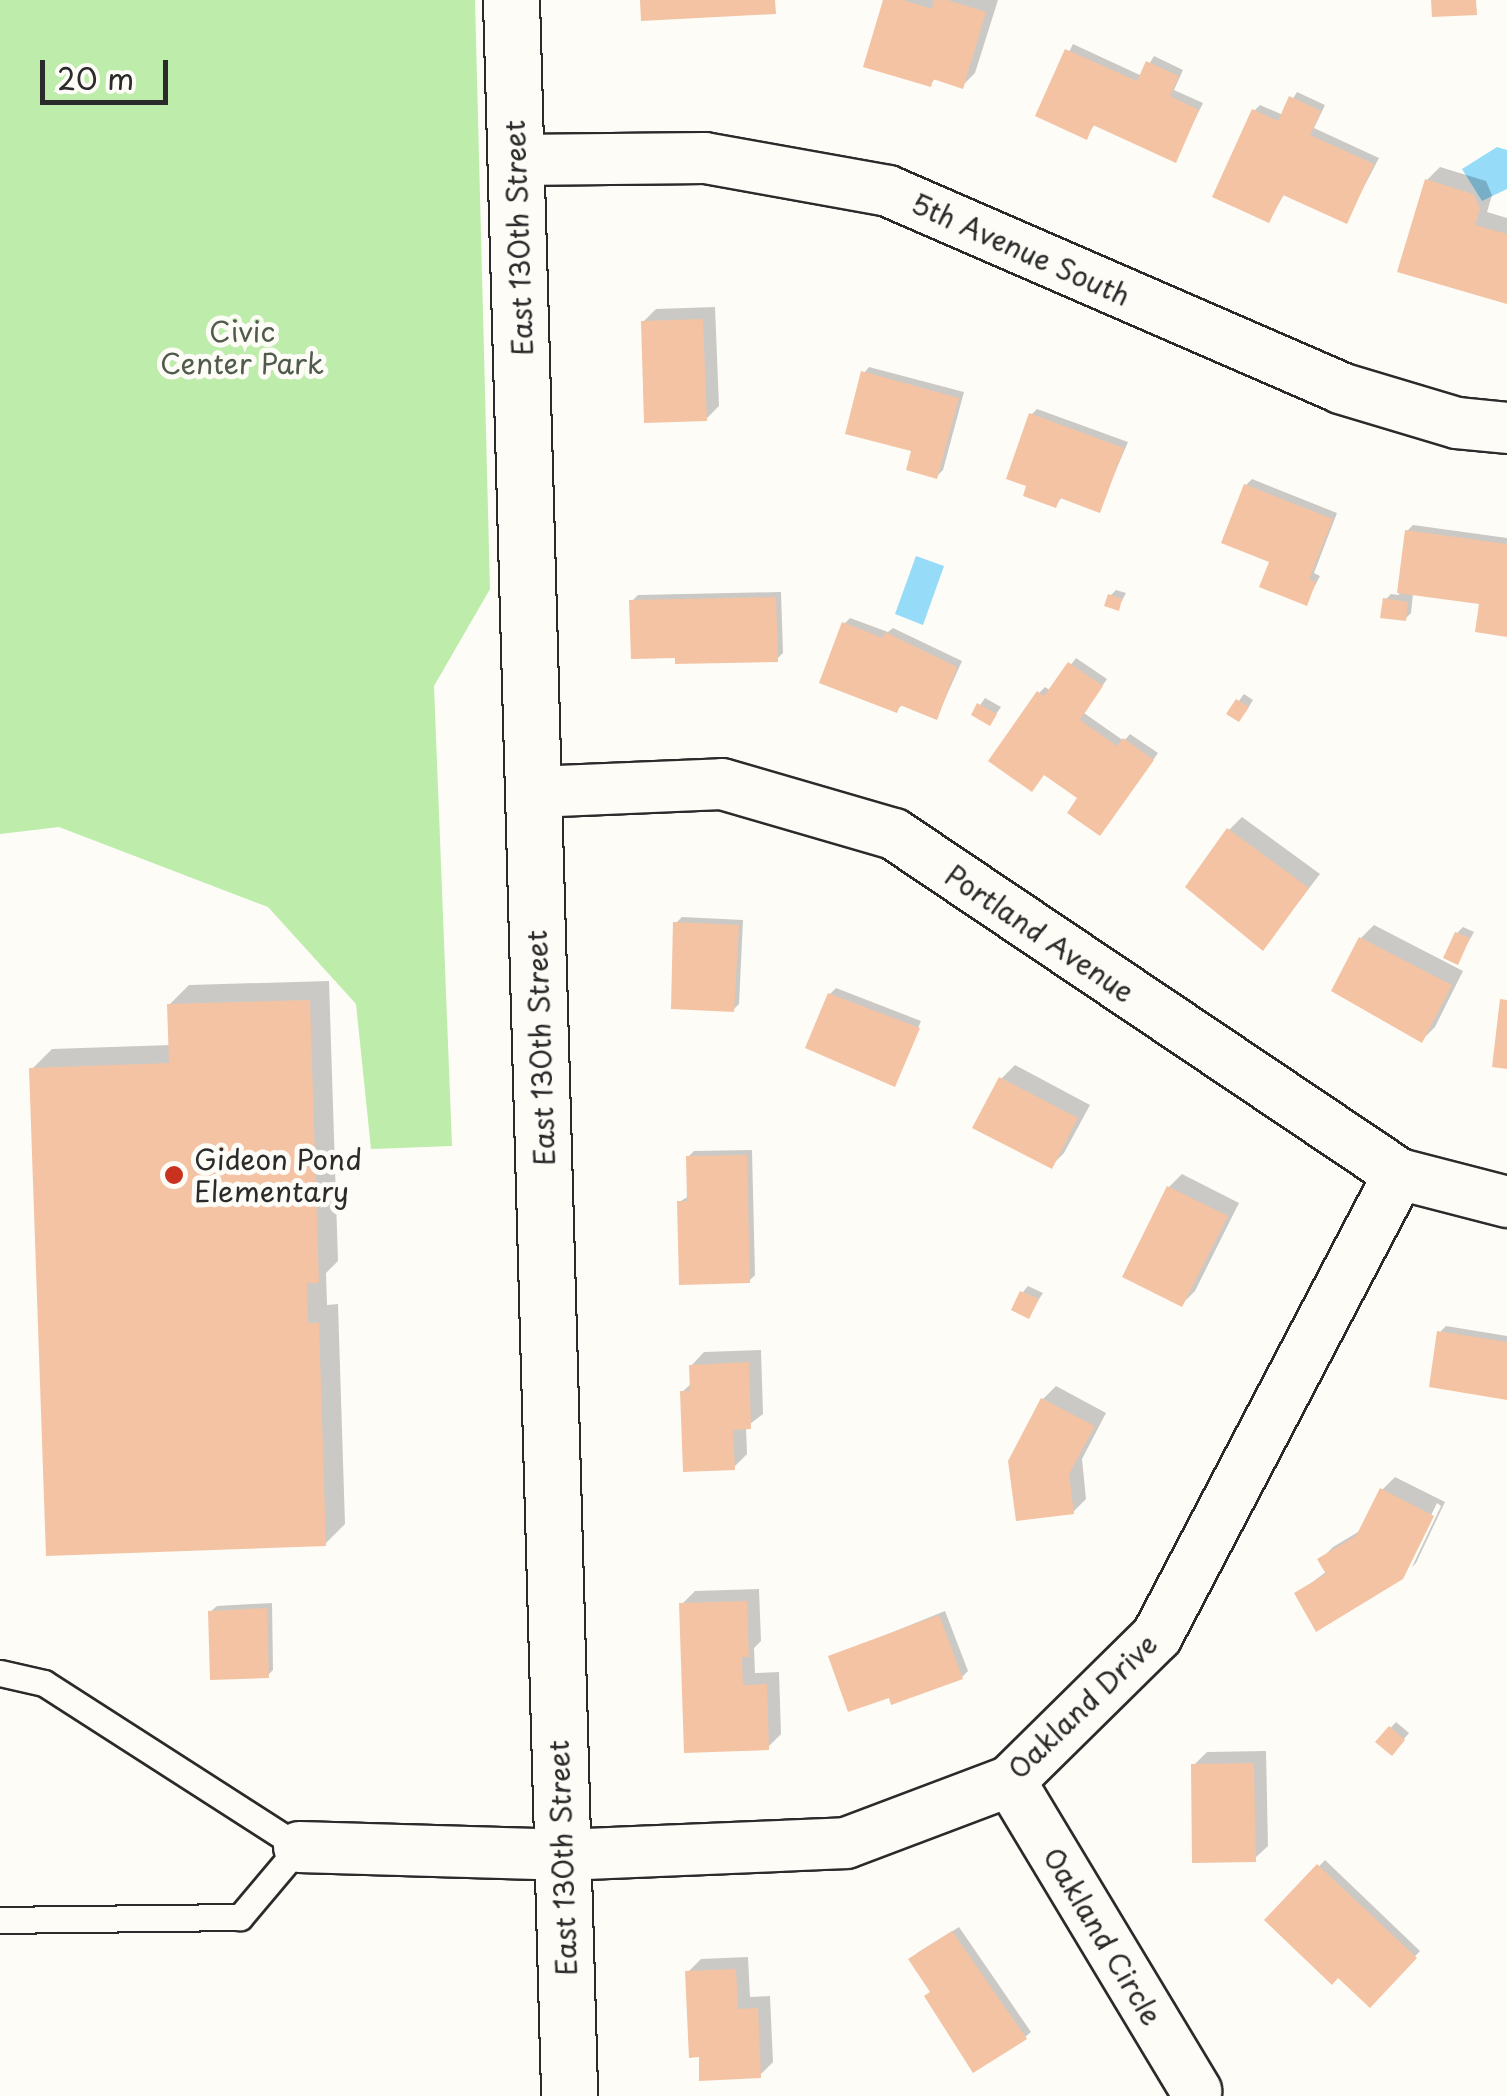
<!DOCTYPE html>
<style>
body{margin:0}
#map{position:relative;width:1507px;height:2096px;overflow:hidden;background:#fdfcf7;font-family:"Playpen Sans",sans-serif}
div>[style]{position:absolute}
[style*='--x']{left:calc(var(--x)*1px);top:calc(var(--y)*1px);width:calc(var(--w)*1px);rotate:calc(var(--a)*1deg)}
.green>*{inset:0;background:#bdecab}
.water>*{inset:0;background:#96dbf8}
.shadow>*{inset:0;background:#0003}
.building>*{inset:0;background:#f4c3a4}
.roads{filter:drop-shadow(2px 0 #2b2b2b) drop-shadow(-2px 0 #2b2b2b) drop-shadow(0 2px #2b2b2b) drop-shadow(0 -2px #2b2b2b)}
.lane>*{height:25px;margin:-12.5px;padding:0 12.5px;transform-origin:12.5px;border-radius:12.5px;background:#fdfcf7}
.street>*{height:50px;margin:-25px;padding:0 25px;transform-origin:25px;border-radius:25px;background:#fdfcf7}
.secondary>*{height:55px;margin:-27.5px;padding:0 27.5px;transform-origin:27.5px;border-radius:27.5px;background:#fdfcf7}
.dots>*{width:28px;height:28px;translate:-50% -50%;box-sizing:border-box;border:5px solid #fdfcf7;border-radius:50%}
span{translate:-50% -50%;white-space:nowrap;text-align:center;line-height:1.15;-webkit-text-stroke:10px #fdfcf7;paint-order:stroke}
.street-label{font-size:28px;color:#2b2b2b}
.park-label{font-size:28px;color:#505b4b}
.poi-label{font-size:28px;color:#2b2b2b}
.left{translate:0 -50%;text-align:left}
.scale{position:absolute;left:40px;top:60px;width:128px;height:45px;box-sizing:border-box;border:5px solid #2b2b2b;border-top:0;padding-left:12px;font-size:30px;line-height:35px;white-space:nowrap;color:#2b2b2b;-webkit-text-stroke:8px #fdfcf7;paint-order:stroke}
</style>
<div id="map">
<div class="green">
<div style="clip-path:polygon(0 0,475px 0,490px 589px,434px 686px,452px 1146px,371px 1149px,356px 1004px,268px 907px,59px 827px,0 834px)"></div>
</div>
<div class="water">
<div style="clip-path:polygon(1497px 147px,1507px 150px,1507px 189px,1482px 201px,1462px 169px)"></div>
<div style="clip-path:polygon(916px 556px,944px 566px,923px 625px,895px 614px)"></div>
</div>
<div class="shadow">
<div style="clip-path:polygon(885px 0,998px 0,975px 73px,962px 86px,936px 78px,930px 84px)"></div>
<div style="clip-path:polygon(1073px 44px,1142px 76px,1154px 56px,1183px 70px,1174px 90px,1203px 103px,1175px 160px,1095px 124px,1086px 137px,1038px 115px)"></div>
<div style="clip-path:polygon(1297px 92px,1325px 105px,1314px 128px,1379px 158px,1346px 221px,1285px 193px,1269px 220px,1254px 111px,1260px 105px,1283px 115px)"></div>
<div style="clip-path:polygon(1440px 167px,1486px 181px,1492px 195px,1487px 212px,1507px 218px,1507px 302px,1427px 180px)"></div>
<div style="clip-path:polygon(715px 307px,719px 406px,706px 419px,643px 322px,656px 309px)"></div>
<div style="clip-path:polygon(869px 367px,964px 392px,943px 470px,937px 476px,864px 373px)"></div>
<div style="clip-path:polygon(1037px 409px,1128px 442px,1099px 510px,1062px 497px,1056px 505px,1031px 415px)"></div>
<div style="clip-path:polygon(1252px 479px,1337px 513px,1314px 573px,1320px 576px,1306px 603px,1246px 485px)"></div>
<div style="clip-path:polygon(1413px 525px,1507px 538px,1507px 634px,1481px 602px,1413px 593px,1411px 613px,1405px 619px,1385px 600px,1391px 594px,1399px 595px,1407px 531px)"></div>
<div style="clip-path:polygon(1116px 590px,1126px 593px,1118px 608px,1110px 596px)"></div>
<div style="clip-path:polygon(781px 592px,783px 653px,777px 659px,677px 655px,632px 601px,638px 595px)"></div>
<div style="clip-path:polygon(850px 618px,888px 632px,893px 628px,962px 661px,937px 717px,903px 704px,896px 711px,844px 624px)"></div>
<div style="clip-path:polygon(1076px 658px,1107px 679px,1084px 713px,1124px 741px,1130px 734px,1158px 753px,1106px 827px,1081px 797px,1039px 693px,1045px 687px,1051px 691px)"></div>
<div style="clip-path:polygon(1244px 694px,1253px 700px,1245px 713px,1230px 713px)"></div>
<div style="clip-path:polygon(985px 698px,1001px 707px,990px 723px,974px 714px)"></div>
<div style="clip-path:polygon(1242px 817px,1320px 874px,1263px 948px,1229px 830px)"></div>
<div style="clip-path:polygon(682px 917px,743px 920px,739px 1004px,733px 1010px,676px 923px)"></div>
<div style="clip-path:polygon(1374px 925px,1463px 971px,1435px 1027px,1422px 1040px,1361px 938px)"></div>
<div style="clip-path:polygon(1463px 927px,1474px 932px,1457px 962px,1457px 933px)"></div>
<div style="clip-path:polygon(329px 981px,338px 1261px,326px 1273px,327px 1305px,338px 1304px,345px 1524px,325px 1544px,32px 1069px,52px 1049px,171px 1045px,169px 1005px,189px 985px)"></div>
<div style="clip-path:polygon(836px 988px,921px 1021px,895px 1084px,830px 994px)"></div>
<div style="clip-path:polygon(1015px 1065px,1090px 1105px,1064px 1153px,1051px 1166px,976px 1127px,1002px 1078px)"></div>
<div style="clip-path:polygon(752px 1150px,755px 1275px,749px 1281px,679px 1202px,689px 1196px,688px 1157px,694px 1151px)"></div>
<div style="clip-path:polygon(1182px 1174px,1239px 1203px,1195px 1291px,1182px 1304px,1125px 1276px,1169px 1187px)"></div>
<div style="clip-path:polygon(1028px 1286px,1043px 1293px,1028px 1316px,1023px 1292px)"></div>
<div style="clip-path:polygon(1446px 1326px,1507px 1336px,1507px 1398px,1440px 1332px)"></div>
<div style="clip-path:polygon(761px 1350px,763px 1414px,746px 1427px,747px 1454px,734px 1467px,682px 1392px,692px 1383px,691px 1366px,704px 1352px)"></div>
<div style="clip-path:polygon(1056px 1386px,1106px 1413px,1082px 1459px,1086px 1499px,1073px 1512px,1043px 1399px)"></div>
<div style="clip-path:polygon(1395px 1477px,1445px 1502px,1416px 1563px,1412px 1567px,1441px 1506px,1437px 1503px,1403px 1574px,1297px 1594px,1327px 1571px,1320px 1560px,1333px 1547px,1363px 1529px,1382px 1490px)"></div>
<div style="clip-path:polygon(759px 1589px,761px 1641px,754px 1648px,755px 1673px,779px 1672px,781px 1734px,768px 1747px,682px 1604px,695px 1591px)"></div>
<div style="clip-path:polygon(272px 1603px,273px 1670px,267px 1676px,210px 1612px,217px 1606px)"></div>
<div style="clip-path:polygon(945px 1611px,968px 1671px,962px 1677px,891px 1694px,831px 1657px)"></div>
<div style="clip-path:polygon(1396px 1722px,1409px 1733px,1392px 1753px,1378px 1742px)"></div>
<div style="clip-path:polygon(1266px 1751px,1268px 1846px,1254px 1859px,1194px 1765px,1207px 1752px)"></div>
<div style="clip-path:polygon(1325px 1860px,1420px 1951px,1370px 2004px,1268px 1920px)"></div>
<div style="clip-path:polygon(959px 1927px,1031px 2032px,1025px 2037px,917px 1953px)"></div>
<div style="clip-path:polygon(748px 1957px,750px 1997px,770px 1996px,773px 2062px,760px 2075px,701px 2055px,688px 1972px,701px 1959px)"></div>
</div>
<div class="building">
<div style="clip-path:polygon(640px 0,775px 0,776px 14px,641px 21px)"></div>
<div style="clip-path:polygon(883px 0,903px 0,932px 9px,934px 0,947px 0,986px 12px,963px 89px,933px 79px,931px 87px,863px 67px)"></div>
<div style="clip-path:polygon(1431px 0,1476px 0,1477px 15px,1432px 17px)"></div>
<div style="clip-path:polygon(1065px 49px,1137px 81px,1146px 61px,1179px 76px,1170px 96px,1199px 110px,1176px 163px,1093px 125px,1087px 140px,1035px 116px)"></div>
<div style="clip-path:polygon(1289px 96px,1321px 111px,1310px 135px,1374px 164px,1347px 224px,1283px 195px,1269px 223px,1212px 197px,1252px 109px,1278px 121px)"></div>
<div style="clip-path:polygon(1425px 179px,1473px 194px,1480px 209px,1475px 225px,1507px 234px,1507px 304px,1397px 272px)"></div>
<div style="clip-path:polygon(703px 319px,707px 421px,644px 423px,641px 321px)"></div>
<div style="clip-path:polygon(861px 371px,959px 398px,937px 479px,906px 470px,911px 451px,845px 434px)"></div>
<div style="clip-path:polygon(1029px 413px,1124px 448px,1100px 513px,1060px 498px,1056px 508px,1023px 496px,1026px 486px,1006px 479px)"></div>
<div style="clip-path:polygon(1244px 484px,1333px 519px,1309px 579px,1316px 582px,1307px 606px,1259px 587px,1269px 562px,1221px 543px)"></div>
<div style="clip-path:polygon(1405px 530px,1507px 544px,1507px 637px,1475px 632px,1479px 604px,1397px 593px)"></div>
<div style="clip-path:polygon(1108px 594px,1122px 599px,1119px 611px,1104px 606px)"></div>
<div style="clip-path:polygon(776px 597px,778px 662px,675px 664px,675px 658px,631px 659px,629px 600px)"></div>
<div style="clip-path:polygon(1383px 598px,1408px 602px,1406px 621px,1380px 618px)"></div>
<div style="clip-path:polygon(842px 622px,883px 638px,885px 632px,957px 667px,937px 720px,900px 705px,897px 713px,819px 683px)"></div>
<div style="clip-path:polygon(1068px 662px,1103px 686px,1080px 720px,1117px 746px,1123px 738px,1154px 760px,1100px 836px,1067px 813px,1077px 798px,1044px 775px,1032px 792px,988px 761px,1037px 691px,1044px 696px)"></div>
<div style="clip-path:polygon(1236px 699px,1249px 707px,1239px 722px,1226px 714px)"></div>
<div style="clip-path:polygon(977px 703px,997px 714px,990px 726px,971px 715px)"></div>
<div style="clip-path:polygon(1227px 828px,1309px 888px,1263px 951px,1185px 887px)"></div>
<div style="clip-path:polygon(673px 922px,739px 925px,734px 1012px,671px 1009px)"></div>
<div style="clip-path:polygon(1455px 932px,1470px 938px,1458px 965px,1443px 958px)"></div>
<div style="clip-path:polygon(1359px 937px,1452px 985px,1422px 1043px,1331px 991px)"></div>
<div style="clip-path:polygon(828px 993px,920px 1028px,895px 1087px,805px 1048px)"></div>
<div style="clip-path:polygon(1500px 999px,1507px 1000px,1507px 1069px,1492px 1067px)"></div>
<div style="clip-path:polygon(310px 1000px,319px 1283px,307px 1283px,308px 1323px,319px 1323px,326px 1546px,46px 1556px,29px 1068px,169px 1063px,167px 1004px)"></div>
<div style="clip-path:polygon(999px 1077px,1078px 1118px,1052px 1169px,972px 1128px)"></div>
<div style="clip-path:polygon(747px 1155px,750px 1283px,679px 1285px,677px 1201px,687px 1201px,686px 1156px)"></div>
<div style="clip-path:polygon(1167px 1186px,1228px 1216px,1182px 1307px,1122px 1277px)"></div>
<div style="clip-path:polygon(1020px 1291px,1039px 1299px,1029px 1319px,1011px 1310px)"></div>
<div style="clip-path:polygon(1437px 1331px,1507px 1342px,1507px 1400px,1429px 1387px)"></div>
<div style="clip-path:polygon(749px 1362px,751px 1429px,733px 1430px,735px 1470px,683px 1472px,680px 1391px,690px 1391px,689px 1365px)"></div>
<div style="clip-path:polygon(1041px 1398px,1095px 1426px,1069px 1474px,1074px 1514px,1016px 1521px,1008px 1461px)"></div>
<div style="clip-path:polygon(1380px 1488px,1434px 1516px,1403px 1579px,1316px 1632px,1294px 1593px,1326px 1574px,1317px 1559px,1356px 1536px)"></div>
<div style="clip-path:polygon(747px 1601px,749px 1657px,742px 1657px,743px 1685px,767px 1684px,769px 1750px,684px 1753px,679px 1603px)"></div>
<div style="clip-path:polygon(267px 1608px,269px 1678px,210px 1680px,208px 1611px)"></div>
<div style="clip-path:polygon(939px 1615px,963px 1679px,891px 1705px,889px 1698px,848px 1712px,828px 1656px)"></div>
<div style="clip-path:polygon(1389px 1726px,1405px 1740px,1392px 1756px,1375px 1742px)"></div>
<div style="clip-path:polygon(1254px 1763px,1256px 1862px,1192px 1863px,1191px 1764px)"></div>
<div style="clip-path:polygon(1317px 1864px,1417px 1958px,1370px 2008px,1338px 1978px,1332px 1985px,1264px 1920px)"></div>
<div style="clip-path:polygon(952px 1931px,1027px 2039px,973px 2073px,924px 1996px,930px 1992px,908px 1959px)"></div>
<div style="clip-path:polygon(736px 1969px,738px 2009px,758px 2008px,761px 2078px,699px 2081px,699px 2057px,689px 2058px,685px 1971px)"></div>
</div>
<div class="roads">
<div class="lane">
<div style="--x:0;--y:1673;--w:45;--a:12.8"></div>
<div style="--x:44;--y:1683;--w:303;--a:32.7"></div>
<div style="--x:299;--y:1847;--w:92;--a:130.1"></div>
<div style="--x:240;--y:1917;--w:240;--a:179.3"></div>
</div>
<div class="street">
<div style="--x:516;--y:160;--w:189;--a:-0.6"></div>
<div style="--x:705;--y:158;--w:186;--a:10.2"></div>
<div style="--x:888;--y:191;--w:493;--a:23.5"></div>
<div style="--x:1340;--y:388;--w:122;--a:16.7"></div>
<div style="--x:1457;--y:423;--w:50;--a:5.7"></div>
<div style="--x:534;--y:792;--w:188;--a:-2.4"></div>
<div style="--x:722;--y:784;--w:179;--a:16.2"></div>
<div style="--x:894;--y:834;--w:609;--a:33.95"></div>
<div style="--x:1399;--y:1174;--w:112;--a:14.5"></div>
<div style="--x:1010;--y:1781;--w:362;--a:59"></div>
<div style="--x:299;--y:1847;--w:263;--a:1.7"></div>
<div style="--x:562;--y:1855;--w:284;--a:-2.4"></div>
<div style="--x:846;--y:1843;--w:175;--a:-20.7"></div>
<div style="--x:1010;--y:1781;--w:206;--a:-44.6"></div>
<div style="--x:1157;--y:1636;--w:522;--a:-62.35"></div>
</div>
<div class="secondary">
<div style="--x:511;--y:0;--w:2097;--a:88.41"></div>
</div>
</div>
<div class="dots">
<div style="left:174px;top:1175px;background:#c8321e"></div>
</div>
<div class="street-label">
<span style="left:518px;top:238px;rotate:-92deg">East 130th Street</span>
<span style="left:1021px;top:249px;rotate:24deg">5th Avenue South</span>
<span style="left:1040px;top:933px;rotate:34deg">Portland Avenue</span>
<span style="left:540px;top:1048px;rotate:-92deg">East 130th Street</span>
<span style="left:1082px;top:1706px;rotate:-44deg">Oakland Drive</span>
<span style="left:562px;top:1858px;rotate:-92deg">East 130th Street</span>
<span style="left:1103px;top:1936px;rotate:59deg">Oakland Circle</span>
</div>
<div class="park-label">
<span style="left:242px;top:347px">Civic<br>Center Park</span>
</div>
<div class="poi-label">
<span class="left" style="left:194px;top:1175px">Gideon Pond<br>Elementary</span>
</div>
<div class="scale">20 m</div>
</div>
